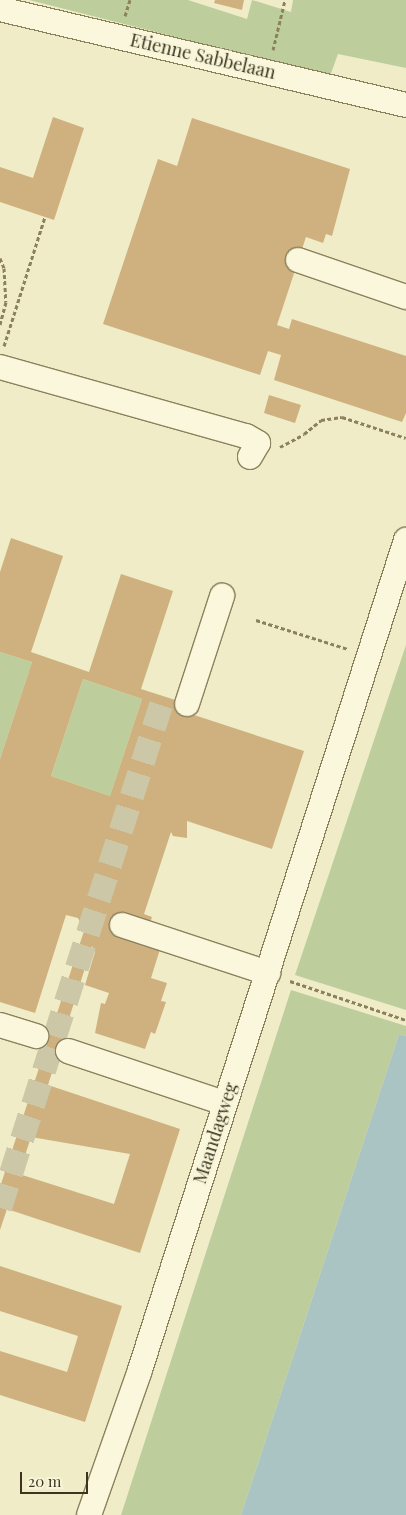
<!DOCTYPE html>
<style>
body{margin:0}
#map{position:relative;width:406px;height:1515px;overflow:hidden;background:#f0ecc8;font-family:"Playfair Display",serif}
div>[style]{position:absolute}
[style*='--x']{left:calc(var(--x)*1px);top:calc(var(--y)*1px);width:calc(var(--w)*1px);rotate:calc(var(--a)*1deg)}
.green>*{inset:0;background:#bdce9c}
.water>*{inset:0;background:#a9c4c2}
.building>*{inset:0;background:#ceb17e}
.minor-tunnel>*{height:24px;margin-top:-12px;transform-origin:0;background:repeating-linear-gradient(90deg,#ccc7a6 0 24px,transparent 0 36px)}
.path>*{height:3px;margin-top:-1.5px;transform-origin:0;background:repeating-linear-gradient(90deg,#8c815d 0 4px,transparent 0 6.5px)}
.roads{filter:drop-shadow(1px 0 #8c815d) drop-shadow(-1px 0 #8c815d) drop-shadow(0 1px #8c815d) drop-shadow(0 -1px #8c815d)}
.minor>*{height:24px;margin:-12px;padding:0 12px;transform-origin:12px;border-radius:12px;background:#faf7dc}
span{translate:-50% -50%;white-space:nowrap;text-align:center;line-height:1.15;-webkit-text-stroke:4.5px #f7f5d8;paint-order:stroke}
.street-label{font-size:18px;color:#3d3420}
.scale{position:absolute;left:20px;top:1472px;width:68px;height:22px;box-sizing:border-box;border:2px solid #3d3420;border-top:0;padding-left:6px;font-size:15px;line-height:18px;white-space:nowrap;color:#3d3420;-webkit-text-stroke:4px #f7f5d8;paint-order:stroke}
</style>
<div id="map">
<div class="green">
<div style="clip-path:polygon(29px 0,188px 0,247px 19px,252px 0,291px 12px,293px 0,406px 0,406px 68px,338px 54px,330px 76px)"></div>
<div style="clip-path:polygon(406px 645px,406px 1010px,295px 975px)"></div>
<div style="clip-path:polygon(0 652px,32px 662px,0 759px)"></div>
<div style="clip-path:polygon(83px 679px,142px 699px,110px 796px,51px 776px)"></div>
<div style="clip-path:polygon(291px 990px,406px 1026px,406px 1036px,399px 1034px,241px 1515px,121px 1515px)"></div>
</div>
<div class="water">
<div style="clip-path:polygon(399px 1034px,406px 1036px,406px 1515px,241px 1515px)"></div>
</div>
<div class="building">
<div style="clip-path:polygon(215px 0,244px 0,242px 10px,214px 3px)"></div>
<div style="clip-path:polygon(53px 117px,84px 128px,54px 220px,0 202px,0 167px,33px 178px)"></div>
<div style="clip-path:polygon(192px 118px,350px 169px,332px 236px,326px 234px,323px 243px,306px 237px,277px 325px,289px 329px,292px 319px,406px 356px,406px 413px,402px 422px,274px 380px,281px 355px,268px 351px,260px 375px,103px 324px,158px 159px,177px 166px)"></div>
<div style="clip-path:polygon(269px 395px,301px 405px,295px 423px,264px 413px)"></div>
<div style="clip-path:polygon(evenodd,11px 538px,63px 556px,31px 652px,89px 672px,121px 574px,173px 591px,141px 689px,194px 706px,191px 714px,304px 751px,272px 849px,187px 821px,187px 838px,173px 836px,171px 832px,144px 914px,152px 917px,149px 926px,161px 946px,151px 978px,167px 983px,161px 1001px,166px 1002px,155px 1034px,151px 1032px,145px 1049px,95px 1033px,101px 1003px,105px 1004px,109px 993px,85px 985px,95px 952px,92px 946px,48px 1085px,180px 1129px,140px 1253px,7px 1209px,0 1230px,0 1187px,84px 931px,78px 918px,66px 915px,35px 1013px,0 1002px,0 759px,32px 662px,0 652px,0 572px,11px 538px,83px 679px,142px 699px,110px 796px,51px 776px,83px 679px,11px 538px,31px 1137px,130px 1154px,114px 1204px,19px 1174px,31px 1137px)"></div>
<div style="clip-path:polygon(0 1266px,122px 1306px,85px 1422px,0 1395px,0 1351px,67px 1372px,78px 1336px,0 1311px)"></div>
</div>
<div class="minor-tunnel">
<div style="--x:0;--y:1208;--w:538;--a:-72.24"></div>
</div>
<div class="path">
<div style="--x:125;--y:16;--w:17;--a:-73"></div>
<div style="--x:273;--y:50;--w:51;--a:-76.5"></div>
<div style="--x:0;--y:258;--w:11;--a:68"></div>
<div style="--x:4;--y:268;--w:34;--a:87"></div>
<div style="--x:6;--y:302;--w:24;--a:105"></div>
<div style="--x:4;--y:346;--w:135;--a:-72.4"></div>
<div style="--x:280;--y:447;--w:27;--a:-28"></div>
<div style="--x:304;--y:434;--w:22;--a:-39"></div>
<div style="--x:321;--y:420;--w:21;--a:-8"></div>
<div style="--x:342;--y:417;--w:67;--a:18.2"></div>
<div style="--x:256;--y:620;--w:96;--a:17.5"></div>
<div style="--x:290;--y:981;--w:122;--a:18.6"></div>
</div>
<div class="roads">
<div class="minor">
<div style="--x:0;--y:9;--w:417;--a:13.3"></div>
<div style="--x:298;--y:260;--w:114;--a:18.9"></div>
<div style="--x:0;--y:367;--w:255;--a:15.7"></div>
<div style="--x:246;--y:436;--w:14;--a:30"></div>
<div style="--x:258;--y:443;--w:16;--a:120"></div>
<div style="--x:187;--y:704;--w:114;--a:-72"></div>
<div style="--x:122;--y:925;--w:154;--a:18.2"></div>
<div style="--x:0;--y:1025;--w:38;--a:17"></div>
<div style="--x:68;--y:1051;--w:164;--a:18.4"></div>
<div style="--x:89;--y:1515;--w:151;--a:-70.6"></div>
<div style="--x:139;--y:1373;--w:875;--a:-72.23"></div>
</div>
</div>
<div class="street-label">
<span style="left:203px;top:56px;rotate:13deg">Etienne Sabbelaan</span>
<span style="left:215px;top:1133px;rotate:-72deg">Maandagweg</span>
</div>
<div class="scale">20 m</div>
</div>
